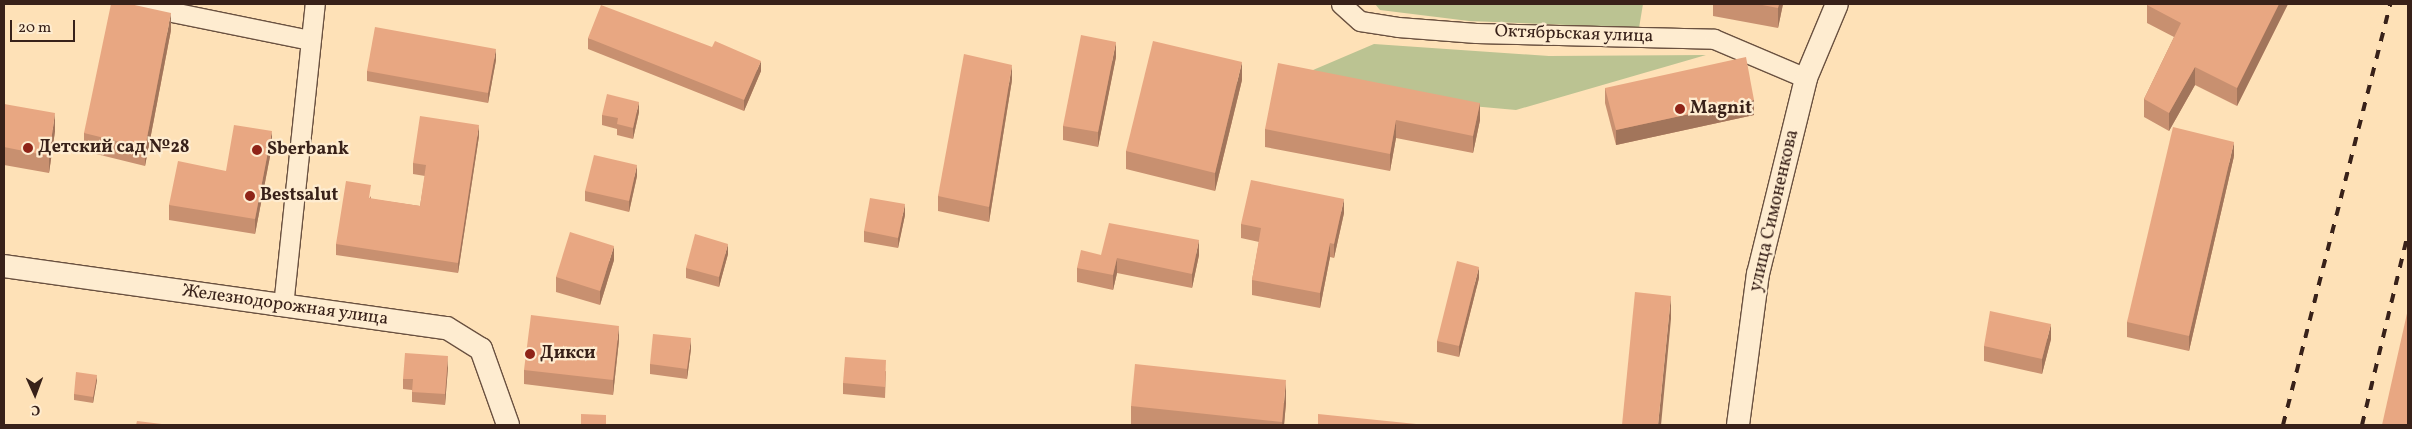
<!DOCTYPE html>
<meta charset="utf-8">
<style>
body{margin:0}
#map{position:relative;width:2412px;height:429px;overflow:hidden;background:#fee1b7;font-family:Vollkorn,serif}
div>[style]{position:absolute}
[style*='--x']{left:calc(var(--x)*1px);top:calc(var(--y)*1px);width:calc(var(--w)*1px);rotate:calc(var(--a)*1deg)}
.green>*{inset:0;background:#bbc392}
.roads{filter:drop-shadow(1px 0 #6a5140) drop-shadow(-1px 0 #6a5140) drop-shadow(0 1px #6a5140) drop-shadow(0 -1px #6a5140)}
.minor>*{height:19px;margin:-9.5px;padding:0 9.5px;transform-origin:9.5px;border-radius:9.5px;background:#feecd0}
.tertiary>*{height:22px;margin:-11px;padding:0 11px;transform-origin:11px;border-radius:11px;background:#feecd0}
.rail>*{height:4px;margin-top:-2px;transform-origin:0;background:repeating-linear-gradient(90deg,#382119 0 9px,transparent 0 18px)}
.wall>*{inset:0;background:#c89070}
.shaded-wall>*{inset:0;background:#a2755b}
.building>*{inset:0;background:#e8a782}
.dots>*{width:14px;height:14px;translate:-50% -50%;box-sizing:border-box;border:2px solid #feecd0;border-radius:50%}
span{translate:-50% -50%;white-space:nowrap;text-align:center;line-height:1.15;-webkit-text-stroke:4.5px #feecd0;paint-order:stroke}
.street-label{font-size:18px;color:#382119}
.poi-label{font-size:18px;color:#382119;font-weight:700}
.left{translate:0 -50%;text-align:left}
.frame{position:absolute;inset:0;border:5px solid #382119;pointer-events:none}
.north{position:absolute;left:10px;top:369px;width:50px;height:50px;-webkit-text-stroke:4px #feecd0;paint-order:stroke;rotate:178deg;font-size:14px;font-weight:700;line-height:20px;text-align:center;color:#382119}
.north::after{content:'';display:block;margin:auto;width:18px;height:22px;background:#382119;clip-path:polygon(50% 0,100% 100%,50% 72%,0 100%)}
.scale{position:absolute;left:10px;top:20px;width:65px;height:22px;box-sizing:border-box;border:2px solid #382119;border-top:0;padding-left:6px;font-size:15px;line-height:18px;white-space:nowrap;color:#382119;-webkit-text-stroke:4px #feecd0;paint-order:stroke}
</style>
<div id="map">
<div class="green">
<div style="clip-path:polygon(1375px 4px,1643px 4px,1639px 28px,1469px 21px,1380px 10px)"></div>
<div style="clip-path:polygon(1374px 44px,1549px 56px,1706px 55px,1516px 110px,1449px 104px,1299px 76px)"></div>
</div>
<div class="roads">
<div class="minor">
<div style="--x:133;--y:4;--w:181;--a:11.5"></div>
<div style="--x:1341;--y:4;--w:25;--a:42"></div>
<div style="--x:1360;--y:21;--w:38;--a:9"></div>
<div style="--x:1398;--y:27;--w:78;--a:4.4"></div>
<div style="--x:1476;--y:33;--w:238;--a:1.4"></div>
<div style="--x:1714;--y:39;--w:100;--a:23"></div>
<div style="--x:283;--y:306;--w:304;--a:-84"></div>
</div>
<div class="tertiary">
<div style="--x:4;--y:266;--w:447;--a:8"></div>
<div style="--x:447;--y:328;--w:40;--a:32"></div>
<div style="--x:481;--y:349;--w:81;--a:70.4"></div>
<div style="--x:1738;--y:425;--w:152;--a:-82.5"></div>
<div style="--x:1758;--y:274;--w:202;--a:-76.2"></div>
<div style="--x:1806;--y:78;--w:80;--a:-67.3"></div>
</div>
</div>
<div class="rail">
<div style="--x:2283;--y:425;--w:434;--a:-75.7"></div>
<div style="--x:2362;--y:425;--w:197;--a:-76.5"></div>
</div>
<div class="wall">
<div style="clip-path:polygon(1713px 4px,1783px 4px,1778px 28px,1713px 16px)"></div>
<div style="clip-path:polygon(2147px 4px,2288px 4px,2237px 106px,2195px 85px,2169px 131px,2144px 117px,2144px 99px,2174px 37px,2147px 23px)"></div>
<div style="clip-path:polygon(171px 30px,145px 166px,84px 151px,84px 133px)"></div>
<div style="clip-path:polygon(588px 38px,761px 71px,744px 111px,588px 49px)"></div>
<div style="clip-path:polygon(1116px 57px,1098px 147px,1063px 140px,1063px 126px)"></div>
<div style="clip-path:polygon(496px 60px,488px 103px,367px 81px,367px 71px)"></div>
<div style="clip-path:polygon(1012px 80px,989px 222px,938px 211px,938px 196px)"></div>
<div style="clip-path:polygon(1242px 80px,1215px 191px,1126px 169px,1126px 151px)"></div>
<div style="clip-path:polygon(1605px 88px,1754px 115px,1616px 145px,1605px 103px)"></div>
<div style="clip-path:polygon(1480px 103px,1480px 120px,1473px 153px,1396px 138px,1390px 171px,1265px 147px,1265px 129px)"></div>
<div style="clip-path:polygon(4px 104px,55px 131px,49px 173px,4px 165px)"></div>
<div style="clip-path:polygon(639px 112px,633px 139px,617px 135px,617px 129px,602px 125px,602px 115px)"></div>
<div style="clip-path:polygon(479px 136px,458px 273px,336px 255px,336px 244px,371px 196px,371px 199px,420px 206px,425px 176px,413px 174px,413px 163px)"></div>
<div style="clip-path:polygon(272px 146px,255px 234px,169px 220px,169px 205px,226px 171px)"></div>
<div style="clip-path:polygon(2234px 156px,2189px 351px,2127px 337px,2127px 322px)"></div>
<div style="clip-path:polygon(637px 176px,629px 212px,585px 201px,585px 191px)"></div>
<div style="clip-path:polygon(1344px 213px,1334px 258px,1330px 257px,1320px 308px,1252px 295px,1252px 280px,1259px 242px,1241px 238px,1241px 224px)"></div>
<div style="clip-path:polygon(905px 215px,898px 248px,864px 242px,864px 231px)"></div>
<div style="clip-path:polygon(728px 254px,719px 287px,686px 278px,686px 268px)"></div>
<div style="clip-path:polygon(1101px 255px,1199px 255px,1192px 288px,1117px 273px,1113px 290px,1077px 282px,1077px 268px)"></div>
<div style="clip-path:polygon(614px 260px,600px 305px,556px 292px,556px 277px)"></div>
<div style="clip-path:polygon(1479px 278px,1459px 357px,1437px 352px,1437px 341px)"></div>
<div style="clip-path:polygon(2051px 339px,2042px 374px,1984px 361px,1984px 346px)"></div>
<div style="clip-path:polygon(619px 340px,613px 395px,524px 384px,524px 370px)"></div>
<div style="clip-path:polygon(691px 349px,687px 379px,650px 374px,650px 364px)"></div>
<div style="clip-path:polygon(448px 367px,445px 405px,412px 402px,412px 390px,403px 389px,403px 379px)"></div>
<div style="clip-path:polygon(886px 371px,885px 398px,843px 394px,843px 383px)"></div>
<div style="clip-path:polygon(97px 380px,93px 403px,74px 400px,74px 394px)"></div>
<div style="clip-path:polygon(1286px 403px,1284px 425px,1131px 425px,1131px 406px)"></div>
</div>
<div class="shaded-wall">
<div style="clip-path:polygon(1779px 4px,1783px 4px,1778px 28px,1778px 8px)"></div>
<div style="clip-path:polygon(2279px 4px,2288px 4px,2237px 106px,2237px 88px)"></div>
<div style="clip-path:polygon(171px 13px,171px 30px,145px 166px,145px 148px)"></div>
<div style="clip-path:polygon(1116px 42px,1116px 57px,1098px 147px,1098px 132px)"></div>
<div style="clip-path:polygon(496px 49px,496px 60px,488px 103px,488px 93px)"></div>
<div style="clip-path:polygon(761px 61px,761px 71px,744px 111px,744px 100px)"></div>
<div style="clip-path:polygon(1242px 62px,1242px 80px,1215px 191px,1215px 173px)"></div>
<div style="clip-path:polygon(1012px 65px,1012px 80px,989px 222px,989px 207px)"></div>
<div style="clip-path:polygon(2195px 67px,2195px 85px,2169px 131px,2169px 113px)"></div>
<div style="clip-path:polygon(1754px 100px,1754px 115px,1616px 145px,1616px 130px)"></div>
<div style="clip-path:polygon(639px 102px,639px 112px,633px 139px,633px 128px)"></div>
<div style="clip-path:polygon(1480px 103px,1480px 120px,1473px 153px,1473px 136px)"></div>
<div style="clip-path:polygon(55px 113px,55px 131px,49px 173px,49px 156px)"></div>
<div style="clip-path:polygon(1396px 120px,1396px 138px,1390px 171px,1390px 154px)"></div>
<div style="clip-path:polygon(479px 125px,479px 136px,458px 273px,458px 263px)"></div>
<div style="clip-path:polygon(272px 131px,272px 146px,255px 234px,255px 219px)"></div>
<div style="clip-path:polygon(2234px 142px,2234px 156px,2189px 351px,2189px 336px)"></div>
<div style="clip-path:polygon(637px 165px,637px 176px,629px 212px,629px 201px)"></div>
<div style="clip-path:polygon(1344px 199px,1344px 213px,1334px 258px,1334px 244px)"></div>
<div style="clip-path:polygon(905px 204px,905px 215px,898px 248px,898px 238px)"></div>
<div style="clip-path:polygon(1199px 240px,1199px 255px,1192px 288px,1192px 274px)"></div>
<div style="clip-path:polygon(1330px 243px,1330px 257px,1320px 308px,1320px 293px)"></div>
<div style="clip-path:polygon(728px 244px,728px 254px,719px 287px,719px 277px)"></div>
<div style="clip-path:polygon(614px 246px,614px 260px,600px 305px,600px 291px)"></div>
<div style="clip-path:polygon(1117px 258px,1117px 273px,1113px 290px,1113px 275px)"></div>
<div style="clip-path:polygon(1479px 267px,1479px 278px,1459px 357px,1459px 346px)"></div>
<div style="clip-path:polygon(1671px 296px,1671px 319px,1661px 425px,1658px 425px)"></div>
<div style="clip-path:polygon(2051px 324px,2051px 339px,2042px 374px,2042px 359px)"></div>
<div style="clip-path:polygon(619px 326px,619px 340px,613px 395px,613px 380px)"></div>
<div style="clip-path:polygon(691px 338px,691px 349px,687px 379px,687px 369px)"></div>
<div style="clip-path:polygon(448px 356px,448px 367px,445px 405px,445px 394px)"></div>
<div style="clip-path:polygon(97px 375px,97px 380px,93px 403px,93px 397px)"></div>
<div style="clip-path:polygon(1286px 380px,1286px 403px,1284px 425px,1282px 425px)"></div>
</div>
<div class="building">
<div style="clip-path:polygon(111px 4px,130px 4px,171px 13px,145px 148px,84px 133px)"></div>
<div style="clip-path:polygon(1757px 4px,1779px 4px,1778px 8px)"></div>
<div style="clip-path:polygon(2147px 4px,2279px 4px,2237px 88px,2195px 67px,2169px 113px,2144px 99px,2181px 23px,2147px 5px)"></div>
<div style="clip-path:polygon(601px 5px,712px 47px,715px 41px,761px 61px,744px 100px,588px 38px)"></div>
<div style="clip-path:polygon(375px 27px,496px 49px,488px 93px,367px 71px)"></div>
<div style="clip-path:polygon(1081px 35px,1116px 42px,1098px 132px,1063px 126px)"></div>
<div style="clip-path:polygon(1153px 41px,1242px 62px,1215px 173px,1126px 151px)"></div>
<div style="clip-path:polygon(964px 54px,1012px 65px,989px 207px,938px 196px)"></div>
<div style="clip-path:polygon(1746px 57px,1754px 100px,1616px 130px,1605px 88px)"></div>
<div style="clip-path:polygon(1278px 63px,1480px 103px,1473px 136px,1396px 120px,1390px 154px,1265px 129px)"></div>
<div style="clip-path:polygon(607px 94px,639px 102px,633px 128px,617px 124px,618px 118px,602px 115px)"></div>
<div style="clip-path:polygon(4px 104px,55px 113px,49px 156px,4px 147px)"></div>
<div style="clip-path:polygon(420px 116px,479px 125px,458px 263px,336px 244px,346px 181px,371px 185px,369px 198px,420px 206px,426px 165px,413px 163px)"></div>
<div style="clip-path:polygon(234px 125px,272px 131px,255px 219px,169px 205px,178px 161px,226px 171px)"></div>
<div style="clip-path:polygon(2173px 127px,2234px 142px,2189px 336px,2127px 322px)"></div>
<div style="clip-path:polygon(594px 155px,637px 165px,629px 201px,585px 191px)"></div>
<div style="clip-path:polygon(1251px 180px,1344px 199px,1334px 244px,1330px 243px,1320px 293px,1252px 280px,1261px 228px,1241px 224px)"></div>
<div style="clip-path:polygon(870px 198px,905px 204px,898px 238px,864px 231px)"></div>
<div style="clip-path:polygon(1109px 223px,1199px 240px,1192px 274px,1117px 258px,1113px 275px,1077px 268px,1081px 250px,1101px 255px)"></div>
<div style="clip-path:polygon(570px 232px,614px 246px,600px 291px,556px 277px)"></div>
<div style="clip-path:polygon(695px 234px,728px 244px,719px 277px,686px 268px)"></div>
<div style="clip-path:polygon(1457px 261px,1479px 267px,1459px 346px,1437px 341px)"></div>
<div style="clip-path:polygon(1635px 292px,1671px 296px,1658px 425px,1622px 425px)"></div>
<div style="clip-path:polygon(2408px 309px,2408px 425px,2382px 425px)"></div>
<div style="clip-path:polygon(1990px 311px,2051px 324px,2042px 359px,1984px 346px)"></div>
<div style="clip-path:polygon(531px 315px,619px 326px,613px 380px,524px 370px)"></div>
<div style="clip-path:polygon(653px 334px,691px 338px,687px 369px,650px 364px)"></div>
<div style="clip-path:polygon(405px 353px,448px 356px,445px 394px,412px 392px,413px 379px,403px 379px)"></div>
<div style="clip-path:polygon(845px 357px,886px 360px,885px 387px,843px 383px)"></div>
<div style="clip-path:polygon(1135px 364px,1286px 380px,1282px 422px,1131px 406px)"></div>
<div style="clip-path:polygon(76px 372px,97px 375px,93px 397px,74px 394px)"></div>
<div style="clip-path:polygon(581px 414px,606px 415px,606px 425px,581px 425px)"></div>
<div style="clip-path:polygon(1318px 414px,1426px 425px,1318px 425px)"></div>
<div style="clip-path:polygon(137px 421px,170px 425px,136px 425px)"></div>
</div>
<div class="dots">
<div style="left:1680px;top:109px;background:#8f2418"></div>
<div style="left:28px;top:148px;background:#8f2418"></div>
<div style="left:257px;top:150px;background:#8f2418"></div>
<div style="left:250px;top:196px;background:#8f2418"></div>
<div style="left:530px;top:354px;background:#8f2418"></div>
</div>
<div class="street-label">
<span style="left:1574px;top:35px;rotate:2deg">Октябрьская улица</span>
<span style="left:1775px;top:211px;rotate:-77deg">улица Симоненкова</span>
<span style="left:285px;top:306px;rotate:8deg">Железнодорожная улица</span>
</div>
<div class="poi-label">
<span class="left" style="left:1690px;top:109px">Magnit</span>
<span class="left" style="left:38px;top:148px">Детский сад №28</span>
<span class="left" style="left:267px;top:150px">Sberbank</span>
<span class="left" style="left:260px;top:196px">Bestsalut</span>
<span class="left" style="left:540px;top:354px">Дикси</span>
</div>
<div class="frame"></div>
<div class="north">С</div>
<div class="scale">20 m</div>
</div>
